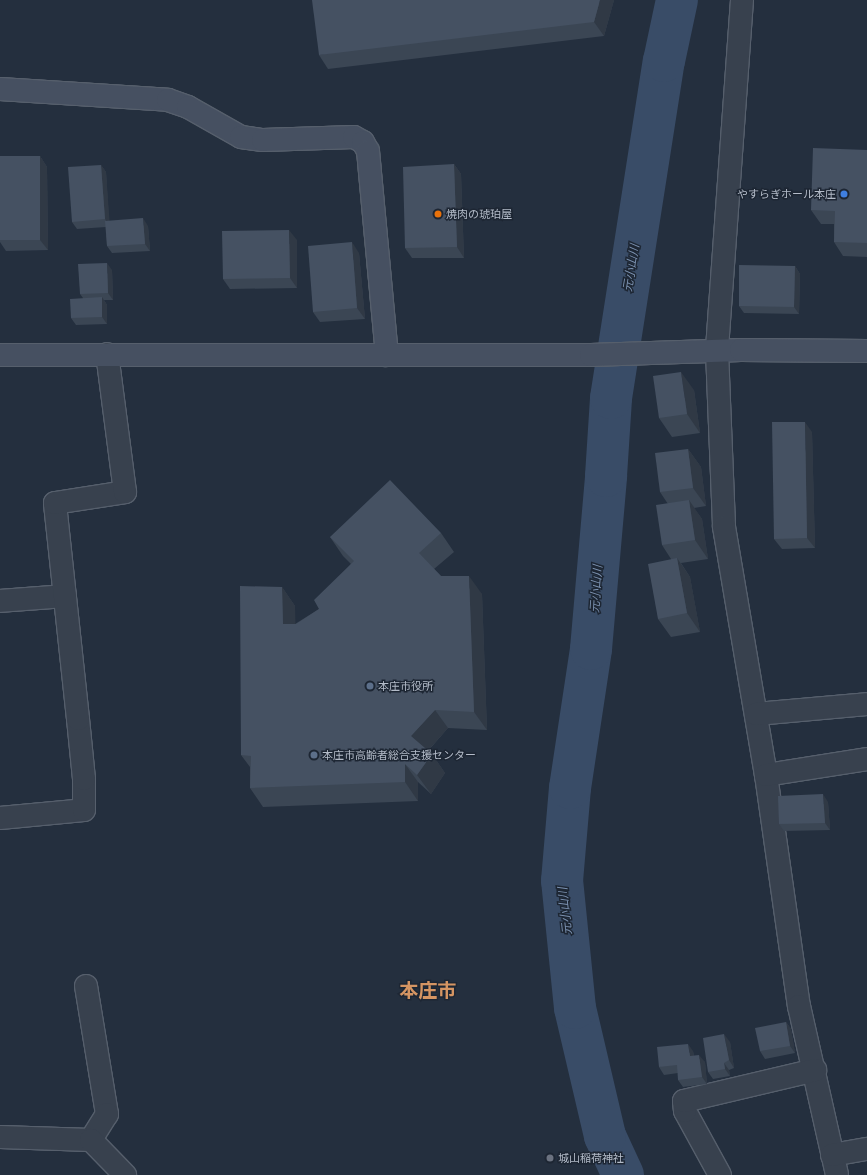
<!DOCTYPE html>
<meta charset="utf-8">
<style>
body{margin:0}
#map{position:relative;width:867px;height:1175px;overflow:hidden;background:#242f3e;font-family:"PT Sans","Noto Sans JP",sans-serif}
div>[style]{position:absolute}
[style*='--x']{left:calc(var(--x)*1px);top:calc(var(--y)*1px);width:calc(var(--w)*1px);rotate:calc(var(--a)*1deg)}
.river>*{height:42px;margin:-21px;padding:0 21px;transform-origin:21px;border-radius:21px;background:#394c67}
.roads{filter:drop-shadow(1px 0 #565f6c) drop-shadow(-1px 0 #565f6c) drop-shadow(0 1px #565f6c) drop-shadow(0 -1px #565f6c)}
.street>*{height:22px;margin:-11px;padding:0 11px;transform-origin:11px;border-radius:11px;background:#38414e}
.secondary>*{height:22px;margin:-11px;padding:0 11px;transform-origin:11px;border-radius:11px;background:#465061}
.wall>*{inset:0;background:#3b4654}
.shaded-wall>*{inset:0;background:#303945}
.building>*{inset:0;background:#455162}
.dots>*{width:11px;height:11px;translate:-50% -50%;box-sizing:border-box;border:2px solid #1d2633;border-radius:50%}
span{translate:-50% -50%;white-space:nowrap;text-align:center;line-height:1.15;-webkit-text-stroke:3px #1d2633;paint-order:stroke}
.poi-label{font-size:11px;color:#b4bcc9}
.right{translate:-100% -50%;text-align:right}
.left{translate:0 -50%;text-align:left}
.water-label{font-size:12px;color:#7c92b1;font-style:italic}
.town-label{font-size:19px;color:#d59563;font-weight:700}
</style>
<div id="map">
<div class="river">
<div style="--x:623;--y:1175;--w:43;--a:-114.8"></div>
<div style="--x:605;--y:1136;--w:131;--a:-103.2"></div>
<div style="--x:575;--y:1008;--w:128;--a:-95.8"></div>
<div style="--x:562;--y:881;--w:93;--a:-85.1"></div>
<div style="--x:570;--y:788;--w:141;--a:-81.4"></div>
<div style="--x:591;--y:649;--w:174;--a:-85"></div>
<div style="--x:606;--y:476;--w:78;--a:-86.3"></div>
<div style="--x:611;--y:398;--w:341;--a:-81.1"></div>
<div style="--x:664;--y:61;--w:62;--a:-78"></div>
</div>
<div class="roads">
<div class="street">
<div style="--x:742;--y:0;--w:352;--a:94.1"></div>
<div style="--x:717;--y:351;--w:176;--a:87.7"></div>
<div style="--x:724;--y:527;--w:252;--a:80.4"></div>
<div style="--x:766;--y:775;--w:233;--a:81.9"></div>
<div style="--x:799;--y:1006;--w:173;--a:77.3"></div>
<div style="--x:0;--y:601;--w:65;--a:-4.4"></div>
<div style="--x:756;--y:714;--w:111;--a:-5.1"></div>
<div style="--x:766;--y:775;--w:102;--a:-9"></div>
<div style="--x:0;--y:818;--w:84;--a:-5.4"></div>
<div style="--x:84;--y:810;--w:31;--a:-90"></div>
<div style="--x:84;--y:779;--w:60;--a:-95.7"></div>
<div style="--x:78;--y:719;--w:217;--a:-96.1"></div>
<div style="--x:55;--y:503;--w:71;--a:-8.9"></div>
<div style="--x:125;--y:492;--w:139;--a:-97.4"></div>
<div style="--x:86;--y:986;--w:130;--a:80.7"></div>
<div style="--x:107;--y:1114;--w:31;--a:122"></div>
<div style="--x:0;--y:1137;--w:91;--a:1.9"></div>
<div style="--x:91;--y:1140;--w:49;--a:45.8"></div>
<div style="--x:832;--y:1155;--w:36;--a:-10"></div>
<div style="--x:720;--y:1175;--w:73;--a:-118.7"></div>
<div style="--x:685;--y:1111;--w:10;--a:-96"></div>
<div style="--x:684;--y:1101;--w:135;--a:-13.3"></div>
</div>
<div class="secondary">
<div style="--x:0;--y:89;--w:168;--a:3.7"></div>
<div style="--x:168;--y:100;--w:21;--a:19"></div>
<div style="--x:188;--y:107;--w:61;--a:29.5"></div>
<div style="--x:241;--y:137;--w:22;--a:8"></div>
<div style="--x:263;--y:140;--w:91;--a:-1.9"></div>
<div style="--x:354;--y:137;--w:10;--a:29"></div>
<div style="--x:363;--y:142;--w:10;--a:61"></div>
<div style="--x:368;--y:151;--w:205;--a:84.7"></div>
<div style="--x:0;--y:355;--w:591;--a:0"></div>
<div style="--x:591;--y:355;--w:150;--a:-1.9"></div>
<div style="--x:741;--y:350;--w:126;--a:0.5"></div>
</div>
</div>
<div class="wall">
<div style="clip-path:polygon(614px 0,604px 36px,328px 69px,319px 55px)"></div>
<div style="clip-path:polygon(867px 150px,867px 257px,843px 256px,834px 242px,834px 224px,821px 224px,811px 210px)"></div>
<div style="clip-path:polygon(0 156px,40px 156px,47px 167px,48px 250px,6px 251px,0 242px)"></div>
<div style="clip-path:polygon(454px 164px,461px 174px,464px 258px,412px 258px,405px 248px)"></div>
<div style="clip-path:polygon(101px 165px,106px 172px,109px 221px,148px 226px,150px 251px,112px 253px,107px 246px,106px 227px,77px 229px,72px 222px)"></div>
<div style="clip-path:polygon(297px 240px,297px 288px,230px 289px,223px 279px)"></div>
<div style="clip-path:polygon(359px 253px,365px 319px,320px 322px,313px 312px)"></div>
<div style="clip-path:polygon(795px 266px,800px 274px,799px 314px,744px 313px,739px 306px)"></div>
<div style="clip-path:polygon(112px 270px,113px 300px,104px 300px,107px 305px,107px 324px,76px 325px,71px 318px,83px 298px,80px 294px)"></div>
<div style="clip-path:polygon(694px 390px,700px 433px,672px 437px,659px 418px)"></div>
<div style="clip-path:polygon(812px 432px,815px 548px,782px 549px,774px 539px)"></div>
<div style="clip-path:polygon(688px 449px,701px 467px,706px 506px,694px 508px,702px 519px,708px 559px,681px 563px,690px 577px,700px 632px,671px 637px,658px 619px,671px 559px,662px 545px,668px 504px,660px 492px)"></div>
<div style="clip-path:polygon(441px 533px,454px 552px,434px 569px,441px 576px,482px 594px,487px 730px,448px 728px,428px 751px,432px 754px,445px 773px,431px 794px,418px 782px,418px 801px,263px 807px,250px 788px,250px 767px,241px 755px,282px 587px,295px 606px,295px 624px,319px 609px,351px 564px,343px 556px,330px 537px)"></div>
<div style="clip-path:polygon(828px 802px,830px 830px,784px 831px,779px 824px)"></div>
<div style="clip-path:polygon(786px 1022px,791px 1029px,795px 1053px,765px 1059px,760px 1051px)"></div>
<div style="clip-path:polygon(730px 1042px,734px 1068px,729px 1070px,730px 1076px,713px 1079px,708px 1072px)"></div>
<div style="clip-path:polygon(693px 1051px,694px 1056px,705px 1062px,707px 1084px,683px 1087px,678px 1080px,678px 1073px,664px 1075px,659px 1067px)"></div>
</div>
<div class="shaded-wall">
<div style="clip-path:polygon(600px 0,614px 0,604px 36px,594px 22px)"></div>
<div style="clip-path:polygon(40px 156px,47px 167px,48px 250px,40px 240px)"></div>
<div style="clip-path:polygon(454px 164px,461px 174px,464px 258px,457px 247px)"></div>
<div style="clip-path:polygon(101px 165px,106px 172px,110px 227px,105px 219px)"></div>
<div style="clip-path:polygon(143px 218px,148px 226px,150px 251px,145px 244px)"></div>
<div style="clip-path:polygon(289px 230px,297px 240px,297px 288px,290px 278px)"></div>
<div style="clip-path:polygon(352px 242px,359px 253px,365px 319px,357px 308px)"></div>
<div style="clip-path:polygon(107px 263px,112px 270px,113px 300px,108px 293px)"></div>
<div style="clip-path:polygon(795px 266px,800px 274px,799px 314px,794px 307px)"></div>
<div style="clip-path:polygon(102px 297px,107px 305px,107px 324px,102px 317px)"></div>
<div style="clip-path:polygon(681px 372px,694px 390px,700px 433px,687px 414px)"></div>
<div style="clip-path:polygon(805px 422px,812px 432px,815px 548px,807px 538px)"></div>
<div style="clip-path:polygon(688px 449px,701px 467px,706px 506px,693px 488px)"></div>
<div style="clip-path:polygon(689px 500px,702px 519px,708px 559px,695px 540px)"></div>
<div style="clip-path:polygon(677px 558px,690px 577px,700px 632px,687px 613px)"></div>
<div style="clip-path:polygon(469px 576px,482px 594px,487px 730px,474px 712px)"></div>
<div style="clip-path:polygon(282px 587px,295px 606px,296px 643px,283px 624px)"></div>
<div style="clip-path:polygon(435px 710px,448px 728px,424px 755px,411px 736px)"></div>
<div style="clip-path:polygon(432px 754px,445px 773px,431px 794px,417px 775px)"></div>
<div style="clip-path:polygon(405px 764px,418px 782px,418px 801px,405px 782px)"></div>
<div style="clip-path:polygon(823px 794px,828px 802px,830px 830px,825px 823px)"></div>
<div style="clip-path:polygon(786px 1022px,791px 1029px,795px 1053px,790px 1046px)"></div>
<div style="clip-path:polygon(724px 1034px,730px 1042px,734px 1068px,729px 1060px)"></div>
<div style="clip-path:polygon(688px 1044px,693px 1051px,695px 1063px,690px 1056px)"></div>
<div style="clip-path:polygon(699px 1055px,705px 1062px,707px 1084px,702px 1077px)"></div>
<div style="clip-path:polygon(724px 1063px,729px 1070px,730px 1076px,725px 1069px)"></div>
</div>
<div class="building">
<div style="clip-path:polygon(312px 0,600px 0,594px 22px,319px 55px)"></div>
<div style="clip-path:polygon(813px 148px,867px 150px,867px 243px,834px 242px,835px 211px,811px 210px)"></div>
<div style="clip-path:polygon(0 156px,40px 156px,40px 240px,0 240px)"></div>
<div style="clip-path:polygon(454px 164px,457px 247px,405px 248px,403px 167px)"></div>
<div style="clip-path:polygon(101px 165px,105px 219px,72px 222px,68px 167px)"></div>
<div style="clip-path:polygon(143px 218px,145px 244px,107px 246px,105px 221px)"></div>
<div style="clip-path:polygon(289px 230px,290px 278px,223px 279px,222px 231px)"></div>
<div style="clip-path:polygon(352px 242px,357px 308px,313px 312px,308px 246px)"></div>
<div style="clip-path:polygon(107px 263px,108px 293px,80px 294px,78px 264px)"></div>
<div style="clip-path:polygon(739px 265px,795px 266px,794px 307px,739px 306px)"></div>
<div style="clip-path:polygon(102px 297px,102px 317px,71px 318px,70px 299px)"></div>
<div style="clip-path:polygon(681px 372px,687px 414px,659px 418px,653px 376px)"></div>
<div style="clip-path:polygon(772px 422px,805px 422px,807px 538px,774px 539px)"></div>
<div style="clip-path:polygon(688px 449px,693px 488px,660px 492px,655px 453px)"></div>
<div style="clip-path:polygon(390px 480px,441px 533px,419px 553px,441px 576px,469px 576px,474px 712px,435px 710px,411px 736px,432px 754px,417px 775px,405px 764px,405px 782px,250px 788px,251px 756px,241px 755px,240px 586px,282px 587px,283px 624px,296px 624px,319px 609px,314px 600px,354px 561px,330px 537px)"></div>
<div style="clip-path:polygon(689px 500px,695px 540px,662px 545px,656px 505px)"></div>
<div style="clip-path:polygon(677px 558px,687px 613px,658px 619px,648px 564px)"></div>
<div style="clip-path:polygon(823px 794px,825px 823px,779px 824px,778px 796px)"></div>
<div style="clip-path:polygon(786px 1022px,790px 1046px,760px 1051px,755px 1028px)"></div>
<div style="clip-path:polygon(724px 1034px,729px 1060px,724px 1063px,725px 1069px,708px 1072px,703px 1038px)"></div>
<div style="clip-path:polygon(688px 1044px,690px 1056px,699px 1055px,702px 1077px,678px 1080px,677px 1065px,659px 1067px,657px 1047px)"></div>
</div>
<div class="dots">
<div style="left:844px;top:194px;background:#3f7fe0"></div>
<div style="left:438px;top:214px;background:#e8710a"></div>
<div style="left:370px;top:686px;background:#5c6f8a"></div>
<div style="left:314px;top:755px;background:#5c6f8a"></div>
<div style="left:550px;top:1158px;background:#6b7280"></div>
</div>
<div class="poi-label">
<span class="right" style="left:836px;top:194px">やすらぎホール本庄</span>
<span class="left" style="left:446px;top:214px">焼肉の琥珀屋</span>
<span class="left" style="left:378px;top:686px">本庄市役所</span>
<span class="left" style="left:322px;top:755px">本庄市高齢者総合支援センター</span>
<span class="left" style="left:558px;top:1158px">城山稲荷神社</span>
</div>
<div class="water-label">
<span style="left:631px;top:268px;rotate:-81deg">元小山川</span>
<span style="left:596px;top:589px;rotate:-86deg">元小山川</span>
<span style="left:565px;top:911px;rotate:-96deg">元小山川</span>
</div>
<div class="town-label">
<span style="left:428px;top:991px">本庄市</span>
</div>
</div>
